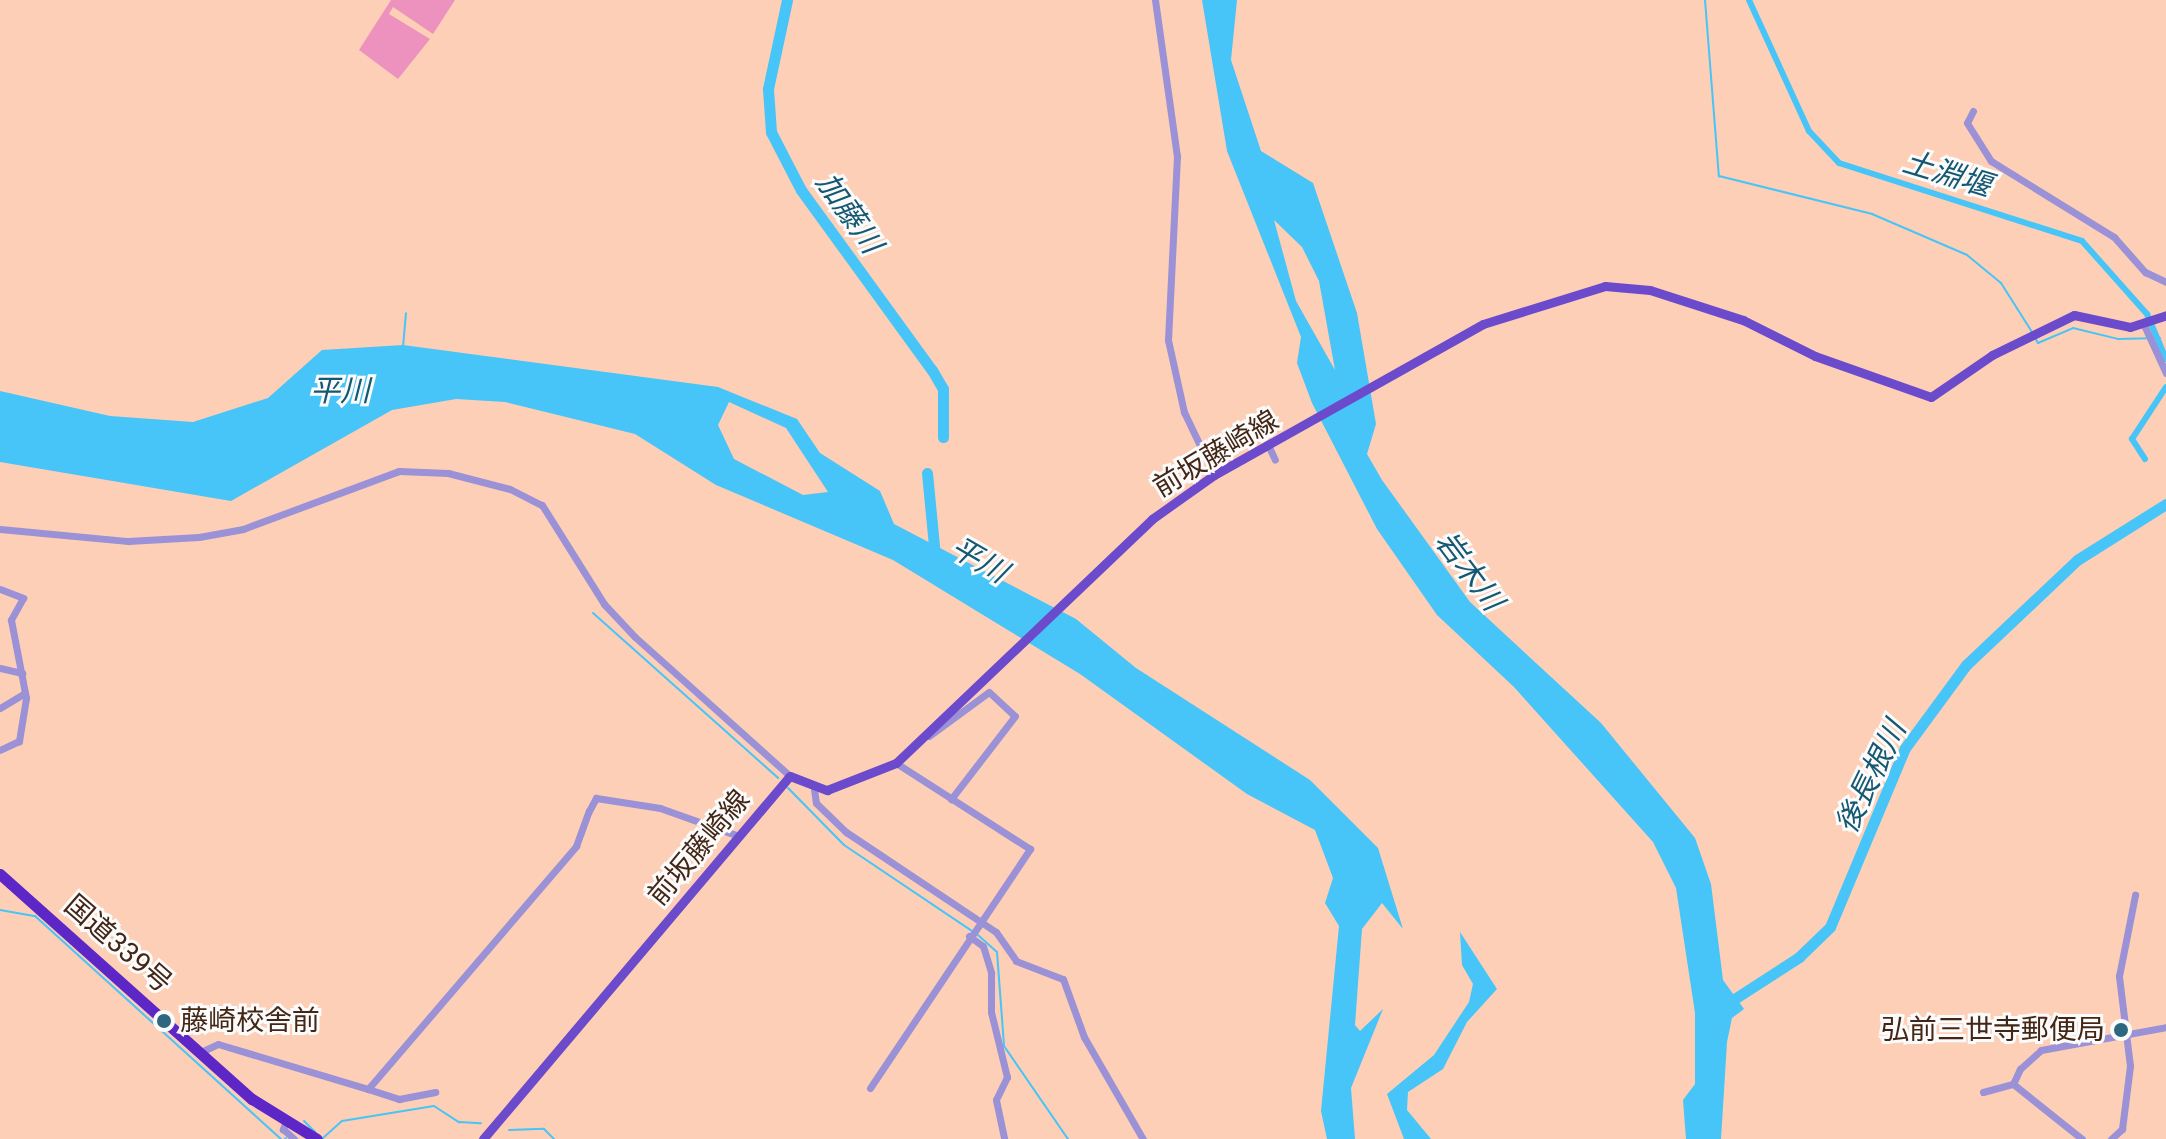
<!DOCTYPE html>
<meta charset="utf-8">
<style>
body{margin:0}
#map{position:relative;width:2166px;height:1139px;overflow:hidden;background:#fdcfb6;font-family:Roboto,"Noto Sans JP",sans-serif}
div>[style]{position:absolute}
[style*='--x']{left:calc(var(--x)*1px);top:calc(var(--y)*1px);width:calc(var(--w)*1px);rotate:calc(var(--a)*1deg)}
.green>*{inset:0;background:#ed92be}
.water>*{inset:0;background:#47c4f8}
.stream>*{height:2px;margin:-1px;padding:0 1px;transform-origin:1px;border-radius:1px;background:#47c4f8}
.canal>*{height:6px;margin:-3px;padding:0 3px;transform-origin:3px;border-radius:3px;background:#47c4f8}
.river>*{height:11px;margin:-5.5px;padding:0 5.5px;transform-origin:5.5px;border-radius:5.5px;background:#47c4f8}
.minor>*{height:7px;margin:-3.5px;padding:0 3.5px;transform-origin:3.5px;border-radius:3.5px;background:#9a91d6}
.major>*{height:9px;margin:-4.5px;padding:0 4.5px;transform-origin:4.5px;border-radius:4.5px;background:#6b4bcb}
.highway>*{height:11px;margin:-5.5px;padding:0 5.5px;transform-origin:5.5px;border-radius:5.5px;background:#5d26c6}
.dots>*{width:22px;height:22px;translate:-50% -50%;box-sizing:border-box;border:4px solid #fafbfa;border-radius:50%}
span{translate:-50% -50%;white-space:nowrap;text-align:center;line-height:1.15;-webkit-text-stroke:6px #fafbfa;paint-order:stroke}
.street-label{font-size:28px;color:#432616}
.poi-label{font-size:28px;color:#432616}
.left{translate:0 -50%;text-align:left}
.right{translate:-100% -50%;text-align:right}
.water-label{font-size:30px;color:#155873;font-style:italic}
</style>
<div id="map">
<div class="green">
<div style="clip-path:polygon(391px 0,455px 0,433px 34px,393px 7px,389px 14px,430px 39px,398px 79px,359px 50px)"></div>
</div>
<div class="water">
<div style="clip-path:polygon(evenodd,1202px 0,1237px 0,1231px 60px,1261px 151px,1313px 183px,1357px 313px,1376px 424px,1367px 454px,1382px 480px,1470px 602px,1601px 723px,1695px 838px,1711px 884px,1723px 980px,1744px 1009px,1732px 1018px,1727px 1042px,1721px 1139px,1686px 1139px,1683px 1100px,1695px 1084px,1695px 1013px,1676px 888px,1653px 842px,1514px 687px,1437px 615px,1377px 529px,1312px 403px,1297px 363px,1301px 337px,1227px 151px,1202px 0,1274px 220px,1302px 247px,1319px 281px,1335px 370px,1296px 301px,1274px 220px)"></div>
<div style="clip-path:polygon(evenodd,403px 345px,718px 387px,797px 419px,820px 453px,880px 491px,894px 524px,1076px 619px,1136px 668px,1310px 780px,1378px 848px,1403px 929px,1382px 903px,1362px 929px,1355px 1025px,1360px 1031px,1383px 1009px,1351px 1088px,1355px 1139px,1327px 1139px,1321px 1111px,1339px 926px,1325px 903px,1333px 878px,1315px 830px,1247px 794px,1080px 674px,893px 560px,716px 485px,635px 434px,505px 402px,456px 399px,392px 410px,231px 501px,0 462px,0 391px,110px 416px,193px 422px,268px 398px,322px 350px,403px 345px,729px 402px,786px 428px,828px 492px,803px 495px,734px 459px,718px 425px,729px 402px)"></div>
<div style="clip-path:polygon(1460px 932px,1497px 989px,1467px 1022px,1443px 1069px,1408px 1092px,1407px 1110px,1431px 1139px,1404px 1139px,1387px 1094px,1434px 1055px,1469px 1002px,1473px 984px,1462px 965px)"></div>
</div>
<div class="stream">
<div style="--x:1705;--y:0;--w:177;--a:85.5"></div>
<div style="--x:1719;--y:176;--w:158;--a:13.9"></div>
<div style="--x:1872;--y:214;--w:103;--a:23.3"></div>
<div style="--x:1967;--y:255;--w:44;--a:39.5"></div>
<div style="--x:2001;--y:283;--w:58;--a:57.7"></div>
<div style="--x:2035;--y:338;--w:6;--a:59"></div>
<div style="--x:2038;--y:343;--w:38;--a:-23"></div>
<div style="--x:2073;--y:328;--w:46;--a:13.7"></div>
<div style="--x:2118;--y:339;--w:42;--a:-1.4"></div>
<div style="--x:403;--y:347;--w:34;--a:-85"></div>
<div style="--x:593;--y:613;--w:248;--a:41.7"></div>
<div style="--x:788;--y:788;--w:80;--a:45.5"></div>
<div style="--x:844;--y:845;--w:154;--a:33.9"></div>
<div style="--x:0;--y:910;--w:36;--a:10"></div>
<div style="--x:35;--y:916;--w:332;--a:42.2"></div>
<div style="--x:978;--y:935;--w:25;--a:42"></div>
<div style="--x:997;--y:952;--w:94;--a:85.7"></div>
<div style="--x:1004;--y:1046;--w:113;--a:55.5"></div>
<div style="--x:304;--y:1121;--w:16;--a:45"></div>
<div style="--x:509;--y:1130;--w:35;--a:-2"></div>
<div style="--x:544;--y:1129;--w:14;--a:45"></div>
<div style="--x:323;--y:1138;--w:25;--a:-42"></div>
<div style="--x:342;--y:1121;--w:93;--a:-9.3"></div>
<div style="--x:434;--y:1106;--w:30;--a:33"></div>
<div style="--x:459;--y:1122;--w:22;--a:3"></div>
<div style="--x:285;--y:1139;--w:1;--a:-45"></div>
</div>
<div class="canal">
<div style="--x:1749;--y:0;--w:144;--a:65.4"></div>
<div style="--x:1809;--y:131;--w:44;--a:46.8"></div>
<div style="--x:1839;--y:163;--w:255;--a:17.8"></div>
<div style="--x:2082;--y:241;--w:98;--a:48.3"></div>
<div style="--x:2147;--y:314;--w:49;--a:67.1"></div>
<div style="--x:2145;--y:459;--w:24;--a:-123"></div>
<div style="--x:2132;--y:439;--w:62;--a:-56.8"></div>
</div>
<div class="river">
<div style="--x:787;--y:0;--w:91;--a:102.1"></div>
<div style="--x:768;--y:89;--w:43;--a:86"></div>
<div style="--x:771;--y:132;--w:65;--a:62.7"></div>
<div style="--x:801;--y:190;--w:223;--a:54"></div>
<div style="--x:932;--y:370;--w:22;--a:60"></div>
<div style="--x:943;--y:389;--w:48;--a:90"></div>
<div style="--x:927;--y:473;--w:83;--a:84.5"></div>
<div style="--x:1728;--y:1003;--w:85;--a:-32.9"></div>
<div style="--x:1799;--y:957;--w:43;--a:-44.1"></div>
<div style="--x:1830;--y:927;--w:194;--a:-67.3"></div>
<div style="--x:1905;--y:748;--w:103;--a:-53.7"></div>
<div style="--x:1966;--y:665;--w:153;--a:-43.4"></div>
<div style="--x:2077;--y:560;--w:105;--a:-32.2"></div>
</div>
<div class="minor">
<div style="--x:1155;--y:0;--w:158;--a:82"></div>
<div style="--x:1177;--y:156;--w:184;--a:92.8"></div>
<div style="--x:1168;--y:340;--w:74;--a:77.5"></div>
<div style="--x:1184;--y:412;--w:70;--a:64.5"></div>
<div style="--x:1973;--y:111;--w:13;--a:117"></div>
<div style="--x:1967;--y:123;--w:45;--a:57.7"></div>
<div style="--x:1991;--y:161;--w:145;--a:31.7"></div>
<div style="--x:2114;--y:237;--w:47;--a:48.5"></div>
<div style="--x:2145;--y:272;--w:23;--a:25"></div>
<div style="--x:2144;--y:325;--w:53;--a:65.4"></div>
<div style="--x:1269;--y:447;--w:14;--a:65"></div>
<div style="--x:0;--y:529;--w:129;--a:5.4"></div>
<div style="--x:128;--y:541;--w:71;--a:-3.2"></div>
<div style="--x:199;--y:537;--w:45;--a:-10.3"></div>
<div style="--x:243;--y:529;--w:166;--a:-20.4"></div>
<div style="--x:399;--y:471;--w:49;--a:2.3"></div>
<div style="--x:448;--y:473;--w:64;--a:14.5"></div>
<div style="--x:510;--y:489;--w:36;--a:27"></div>
<div style="--x:542;--y:505;--w:117;--a:57.9"></div>
<div style="--x:604;--y:604;--w:45;--a:46.8"></div>
<div style="--x:635;--y:637;--w:208;--a:41.9"></div>
<div style="--x:0;--y:589;--w:25;--a:21"></div>
<div style="--x:23;--y:598;--w:25;--a:119"></div>
<div style="--x:11;--y:620;--w:79;--a:79.1"></div>
<div style="--x:26;--y:698;--w:44;--a:99.2"></div>
<div style="--x:19;--y:741;--w:21;--a:155"></div>
<div style="--x:0;--y:668;--w:23;--a:13"></div>
<div style="--x:0;--y:708;--w:29;--a:-31"></div>
<div style="--x:929;--y:736;--w:74;--a:-36.3"></div>
<div style="--x:989;--y:692;--w:35;--a:43"></div>
<div style="--x:1015;--y:716;--w:105;--a:127.6"></div>
<div style="--x:814;--y:789;--w:14;--a:82"></div>
<div style="--x:816;--y:803;--w:42;--a:44"></div>
<div style="--x:846;--y:832;--w:180;--a:33.7"></div>
<div style="--x:996;--y:932;--w:35;--a:55"></div>
<div style="--x:1016;--y:961;--w:50;--a:21"></div>
<div style="--x:1063;--y:979;--w:62;--a:70.1"></div>
<div style="--x:1084;--y:1037;--w:118;--a:60"></div>
<div style="--x:969;--y:936;--w:17;--a:36"></div>
<div style="--x:983;--y:946;--w:28;--a:73"></div>
<div style="--x:991;--y:973;--w:39;--a:90"></div>
<div style="--x:991;--y:1012;--w:67;--a:76.2"></div>
<div style="--x:1007;--y:1077;--w:25;--a:116"></div>
<div style="--x:996;--y:1100;--w:40;--a:78"></div>
<div style="--x:205;--y:1050;--w:14;--a:-25"></div>
<div style="--x:218;--y:1044;--w:157;--a:16.7"></div>
<div style="--x:368;--y:1089;--w:320;--a:-49.4"></div>
<div style="--x:576;--y:846;--w:37;--a:-70"></div>
<div style="--x:589;--y:811;--w:15;--a:-62"></div>
<div style="--x:596;--y:798;--w:65;--a:8.9"></div>
<div style="--x:660;--y:808;--w:81;--a:19.6"></div>
<div style="--x:870;--y:1088;--w:288;--a:-56.2"></div>
<div style="--x:1030;--y:849;--w:159;--a:-147.3"></div>
<div style="--x:368;--y:1089;--w:33;--a:18"></div>
<div style="--x:399;--y:1099;--w:37;--a:-11"></div>
<div style="--x:1983;--y:1092;--w:31;--a:-15"></div>
<div style="--x:286;--y:1121;--w:9;--a:111"></div>
<div style="--x:283;--y:1129;--w:15;--a:42"></div>
<div style="--x:2082;--y:1139;--w:88;--a:-141.4"></div>
<div style="--x:2013;--y:1084;--w:17;--a:-65"></div>
<div style="--x:2020;--y:1069;--w:28;--a:-42"></div>
<div style="--x:2041;--y:1050;--w:127;--a:-10.4"></div>
<div style="--x:2111;--y:1139;--w:15;--a:-42"></div>
<div style="--x:2122;--y:1129;--w:64;--a:-82.8"></div>
<div style="--x:2130;--y:1066;--w:91;--a:-97"></div>
<div style="--x:2119;--y:976;--w:83;--a:-78.8"></div>
</div>
<div class="major">
<div style="--x:483;--y:1139;--w:475;--a:-49.8"></div>
<div style="--x:790;--y:776;--w:40;--a:21"></div>
<div style="--x:827;--y:790;--w:74;--a:-21.4"></div>
<div style="--x:896;--y:763;--w:354;--a:-43.6"></div>
<div style="--x:1152;--y:519;--w:76;--a:-35.4"></div>
<div style="--x:1214;--y:475;--w:308;--a:-29.3"></div>
<div style="--x:1483;--y:324;--w:128;--a:-17.3"></div>
<div style="--x:1605;--y:286;--w:45;--a:5.1"></div>
<div style="--x:1650;--y:290;--w:98;--a:17.9"></div>
<div style="--x:1743;--y:320;--w:80;--a:26.6"></div>
<div style="--x:1815;--y:356;--w:123;--a:19.5"></div>
<div style="--x:1931;--y:397;--w:74;--a:-34.5"></div>
<div style="--x:1992;--y:355;--w:91;--a:-26"></div>
<div style="--x:2074;--y:315;--w:57;--a:12.1"></div>
<div style="--x:2130;--y:327;--w:38;--a:-18"></div>
</div>
<div class="highway">
<div style="--x:0;--y:874;--w:338;--a:41.8"></div>
<div style="--x:252;--y:1099;--w:76;--a:31.6"></div>
</div>
<div class="dots">
<div style="left:164px;top:1021px;background:#2d667f"></div>
<div style="left:2121px;top:1030px;background:#2d667f"></div>
</div>
<div class="street-label">
<span style="left:1216px;top:454px;rotate:-31deg">前坂藤崎線</span>
<span style="left:699px;top:848px;rotate:-50deg">前坂藤崎線</span>
<span style="left:118px;top:944px;rotate:41deg">国道339号</span>
</div>
<div class="poi-label">
<span class="left" style="left:180px;top:1021px">藤崎校舎前</span>
<span class="right" style="left:2105px;top:1030px">弘前三世寺郵便局</span>
</div>
<div class="water-label">
<span style="left:1947px;top:174px;rotate:17deg">土淵堰</span>
<span style="left:849px;top:213px;rotate:55deg">加藤川</span>
<span style="left:340px;top:391px">平川</span>
<span style="left:979px;top:560px;rotate:30deg">平川</span>
<span style="left:1469px;top:571px;rotate:53deg">岩木川</span>
<span style="left:1871px;top:777px;rotate:-64deg">後長根川</span>
</div>
</div>
